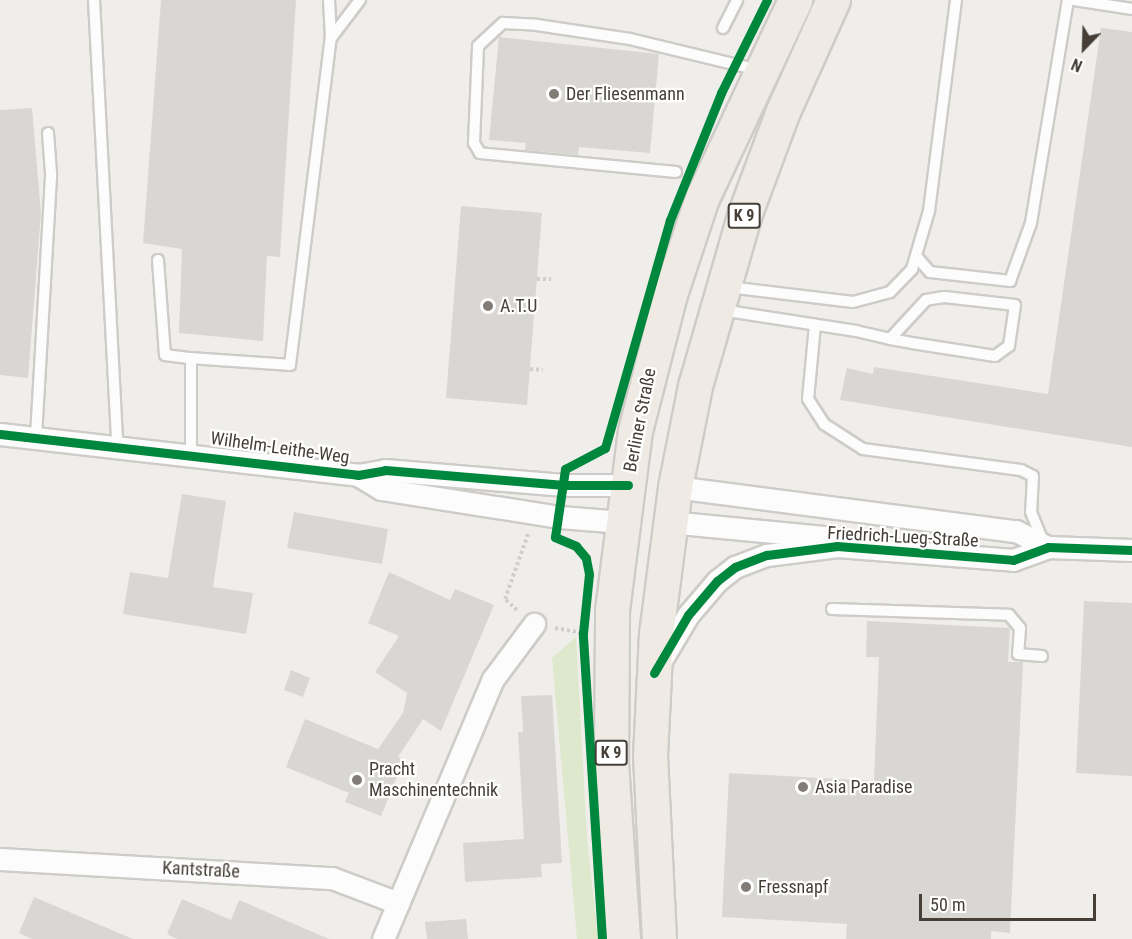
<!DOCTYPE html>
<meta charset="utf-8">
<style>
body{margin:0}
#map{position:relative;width:1132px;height:939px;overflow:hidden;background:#f0eeea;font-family:"Roboto Condensed",sans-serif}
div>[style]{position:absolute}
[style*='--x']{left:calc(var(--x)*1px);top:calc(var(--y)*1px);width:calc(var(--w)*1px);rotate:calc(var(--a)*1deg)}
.green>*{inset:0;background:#dee8cc}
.building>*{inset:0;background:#d9d7d3}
.path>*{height:4px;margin-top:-2px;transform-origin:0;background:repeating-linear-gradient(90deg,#d1cecb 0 3px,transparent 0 6px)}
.roads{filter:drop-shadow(2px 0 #ceccc8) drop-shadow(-2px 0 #ceccc8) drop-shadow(0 2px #ceccc8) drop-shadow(0 -2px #ceccc8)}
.service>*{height:10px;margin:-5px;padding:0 5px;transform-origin:5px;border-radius:5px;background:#fdfcfc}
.minor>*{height:21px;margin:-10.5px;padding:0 10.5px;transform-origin:10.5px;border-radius:10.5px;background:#fdfcfc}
.primary>*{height:33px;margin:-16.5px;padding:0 16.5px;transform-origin:16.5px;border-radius:16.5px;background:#efebe4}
.cycleway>*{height:9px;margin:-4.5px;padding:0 4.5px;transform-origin:4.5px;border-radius:4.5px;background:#00873e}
.dots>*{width:16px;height:16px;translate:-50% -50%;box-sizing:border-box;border:3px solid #fff;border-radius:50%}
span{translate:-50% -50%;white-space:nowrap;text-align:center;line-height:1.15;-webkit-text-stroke:4.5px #fff;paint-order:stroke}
.shield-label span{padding:2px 4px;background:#fff;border:2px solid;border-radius:4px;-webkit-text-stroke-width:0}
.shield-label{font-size:16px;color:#453f37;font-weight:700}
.poi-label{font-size:18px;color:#453f37}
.left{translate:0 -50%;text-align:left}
.street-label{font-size:18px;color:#453f37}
.north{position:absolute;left:1054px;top:18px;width:60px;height:60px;-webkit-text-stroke:4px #fff;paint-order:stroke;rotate:203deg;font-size:16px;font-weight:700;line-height:24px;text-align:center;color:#453f37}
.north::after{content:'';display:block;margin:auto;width:21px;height:27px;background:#453f37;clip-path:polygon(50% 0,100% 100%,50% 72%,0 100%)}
.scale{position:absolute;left:919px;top:894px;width:177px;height:27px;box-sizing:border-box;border:3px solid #453f37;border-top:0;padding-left:8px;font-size:18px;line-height:21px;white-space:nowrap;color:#453f37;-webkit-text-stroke:4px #fff;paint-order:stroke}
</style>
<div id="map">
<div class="green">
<div style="clip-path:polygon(576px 637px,587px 837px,598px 939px,577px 939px,552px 658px)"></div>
</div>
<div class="building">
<div style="clip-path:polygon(161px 0,296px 0,280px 257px,267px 256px,263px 341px,179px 333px,182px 249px,143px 243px)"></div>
<div style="clip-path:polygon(1101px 28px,1132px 32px,1132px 447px,840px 400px,847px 368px,873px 374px,874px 367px,1048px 394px)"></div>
<div style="clip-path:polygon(499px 37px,659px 54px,650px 153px,579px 147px,578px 155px,525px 150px,526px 143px,489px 140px)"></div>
<div style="clip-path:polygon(32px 108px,41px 213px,28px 378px,0 375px,0 110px)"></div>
<div style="clip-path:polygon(461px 206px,542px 213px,527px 405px,446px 398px)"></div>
<div style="clip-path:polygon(182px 494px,226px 501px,213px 587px,253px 593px,246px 634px,123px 614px,130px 572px,168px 578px)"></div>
<div style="clip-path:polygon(294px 512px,388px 529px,382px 564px,287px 548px)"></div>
<div style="clip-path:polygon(389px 572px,450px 600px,455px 589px,494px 605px,441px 731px,423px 719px,398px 757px,404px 760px,381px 816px,345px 802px,349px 793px,286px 767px,305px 719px,378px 749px,403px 713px,407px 693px,375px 672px,399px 636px,368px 623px)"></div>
<div style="clip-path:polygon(1084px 601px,1132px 603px,1132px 776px,1076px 773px)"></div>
<div style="clip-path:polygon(867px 621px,1010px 628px,1008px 662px,1023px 662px,1010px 933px,991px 931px,991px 939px,846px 939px,847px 924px,722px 917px,729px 773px,874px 781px,879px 657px,866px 657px)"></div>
<div style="clip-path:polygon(291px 670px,310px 678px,303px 697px,284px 690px)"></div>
<div style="clip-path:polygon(552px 695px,562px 863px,541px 864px,542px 877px,465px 882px,463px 843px,524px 839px,518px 732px,523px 732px,521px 696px)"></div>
<div style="clip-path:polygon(34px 897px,133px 939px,32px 939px,19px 933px)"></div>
<div style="clip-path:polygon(182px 899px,231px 920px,239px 900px,329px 939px,177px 939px,167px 934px)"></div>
<div style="clip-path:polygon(466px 919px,468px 939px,427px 939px,425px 922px)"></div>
</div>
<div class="path">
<div style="--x:537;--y:279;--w:14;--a:0"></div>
<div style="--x:530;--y:369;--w:13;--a:4"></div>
<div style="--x:517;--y:610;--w:16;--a:-137"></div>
<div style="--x:505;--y:599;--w:69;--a:-70.5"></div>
<div style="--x:555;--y:628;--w:28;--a:10"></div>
</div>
<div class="roads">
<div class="service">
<div style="--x:94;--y:0;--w:446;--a:87"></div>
<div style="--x:329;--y:0;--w:38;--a:87"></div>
<div style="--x:1074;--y:0;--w:59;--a:8.8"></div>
<div style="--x:723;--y:28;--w:31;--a:-63"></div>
<div style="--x:676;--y:172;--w:197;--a:-174.5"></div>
<div style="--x:480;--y:153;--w:12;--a:-121"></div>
<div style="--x:474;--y:143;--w:97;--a:-87.6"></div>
<div style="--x:478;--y:46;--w:34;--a:-43"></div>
<div style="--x:503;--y:23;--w:34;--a:3"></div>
<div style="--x:537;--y:25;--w:94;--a:8.6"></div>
<div style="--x:630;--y:39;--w:132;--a:13.6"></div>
<div style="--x:916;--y:256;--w:21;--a:49"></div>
<div style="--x:930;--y:272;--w:81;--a:6.4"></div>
<div style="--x:1010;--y:281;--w:62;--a:-70.1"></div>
<div style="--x:1031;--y:223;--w:226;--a:-80.6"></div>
<div style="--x:158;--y:260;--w:95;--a:85.8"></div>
<div style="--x:165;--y:355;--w:26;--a:7"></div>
<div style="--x:191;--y:358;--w:96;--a:90"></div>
<div style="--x:728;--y:287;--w:126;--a:6.8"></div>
<div style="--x:853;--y:302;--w:38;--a:-15"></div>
<div style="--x:890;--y:292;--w:32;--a:-46"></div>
<div style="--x:912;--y:269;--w:60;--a:-73.7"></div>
<div style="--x:929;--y:211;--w:213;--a:-82.7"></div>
<div style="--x:721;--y:310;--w:137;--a:8.8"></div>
<div style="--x:856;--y:331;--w:35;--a:13"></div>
<div style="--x:890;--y:339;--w:22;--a:10"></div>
<div style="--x:912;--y:343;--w:84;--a:8.9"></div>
<div style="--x:995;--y:356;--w:17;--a:-36"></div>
<div style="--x:1009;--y:346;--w:41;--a:-81.7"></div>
<div style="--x:1015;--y:305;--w:71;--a:-173.6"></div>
<div style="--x:944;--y:297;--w:18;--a:171"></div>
<div style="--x:926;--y:300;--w:53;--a:132.7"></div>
<div style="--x:815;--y:325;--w:74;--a:95.4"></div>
<div style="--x:808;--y:399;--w:30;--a:57"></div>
<div style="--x:824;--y:424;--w:46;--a:32.7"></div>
<div style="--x:863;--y:449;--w:159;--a:7.6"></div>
<div style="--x:1021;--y:470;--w:13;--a:27"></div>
<div style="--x:1033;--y:476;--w:36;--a:93"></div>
<div style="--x:1031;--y:512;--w:29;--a:68"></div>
<div style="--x:191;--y:358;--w:99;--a:4"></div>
<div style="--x:290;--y:365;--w:330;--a:-82.9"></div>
<div style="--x:331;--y:38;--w:48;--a:-52.7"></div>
<div style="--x:36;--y:437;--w:264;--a:-86.7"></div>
<div style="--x:51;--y:173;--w:40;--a:-94.3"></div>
<div style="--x:832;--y:609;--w:177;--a:1.9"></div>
<div style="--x:1009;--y:615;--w:17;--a:50"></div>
<div style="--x:1020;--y:628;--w:26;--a:94"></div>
<div style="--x:1018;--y:654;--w:24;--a:5"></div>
</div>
<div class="minor">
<div style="--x:0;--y:434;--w:360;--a:6.5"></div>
<div style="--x:358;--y:475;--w:27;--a:-10"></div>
<div style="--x:385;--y:470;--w:180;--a:4.8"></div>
<div style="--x:564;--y:485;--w:64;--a:0"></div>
<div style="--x:358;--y:475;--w:27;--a:31"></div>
<div style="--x:381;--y:489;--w:181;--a:8.9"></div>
<div style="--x:560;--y:517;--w:62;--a:4.6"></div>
<div style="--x:675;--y:487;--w:344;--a:7.4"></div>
<div style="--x:1016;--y:531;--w:36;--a:27"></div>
<div style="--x:669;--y:522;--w:158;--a:5.5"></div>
<div style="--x:826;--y:537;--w:11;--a:41"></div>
<div style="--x:657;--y:667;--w:61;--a:-59.2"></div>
<div style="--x:688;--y:615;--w:45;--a:-49.5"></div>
<div style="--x:717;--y:581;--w:23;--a:-38"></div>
<div style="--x:735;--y:567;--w:34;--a:-21"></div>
<div style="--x:767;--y:555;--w:71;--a:-7.3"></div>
<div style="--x:837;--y:546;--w:177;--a:4.5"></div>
<div style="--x:1013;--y:560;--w:37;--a:-20"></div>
<div style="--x:1048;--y:547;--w:84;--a:2"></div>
<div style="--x:0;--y:859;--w:333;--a:3.3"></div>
<div style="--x:332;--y:878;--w:71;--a:20.7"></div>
<div style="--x:383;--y:939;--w:282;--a:-67.1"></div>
<div style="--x:493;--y:679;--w:69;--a:-53.3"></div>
</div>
<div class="primary">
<div style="--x:623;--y:939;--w:174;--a:-93.9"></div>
<div style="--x:611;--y:765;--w:155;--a:-89.6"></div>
<div style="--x:612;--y:610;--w:180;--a:-82.7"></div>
<div style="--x:635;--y:431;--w:141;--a:-75.7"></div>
<div style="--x:670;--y:294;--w:101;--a:-71.6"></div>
<div style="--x:702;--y:198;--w:219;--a:-64.8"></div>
<div style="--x:659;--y:939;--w:183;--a:-92.8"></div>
<div style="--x:650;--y:756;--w:122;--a:-87.2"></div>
<div style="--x:656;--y:634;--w:148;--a:-82.6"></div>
<div style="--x:675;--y:487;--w:103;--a:-78.8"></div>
<div style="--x:695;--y:386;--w:180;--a:-73.9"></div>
<div style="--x:745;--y:213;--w:109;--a:-69.6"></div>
<div style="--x:783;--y:111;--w:122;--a:-65.8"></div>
</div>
</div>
<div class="cycleway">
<div style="--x:0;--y:434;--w:360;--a:6.5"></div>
<div style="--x:358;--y:475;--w:27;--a:-10"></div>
<div style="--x:385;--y:470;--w:180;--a:4.8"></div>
<div style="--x:564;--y:485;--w:64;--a:0"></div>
<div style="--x:654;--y:673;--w:67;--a:-59.6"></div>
<div style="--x:688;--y:615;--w:45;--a:-49.5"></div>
<div style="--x:717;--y:581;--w:23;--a:-38"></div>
<div style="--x:735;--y:567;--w:34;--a:-21"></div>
<div style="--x:767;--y:555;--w:71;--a:-7.3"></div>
<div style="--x:837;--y:546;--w:177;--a:4.5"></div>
<div style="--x:1013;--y:560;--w:37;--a:-20"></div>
<div style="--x:1048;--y:547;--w:84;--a:2"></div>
<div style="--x:602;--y:939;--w:307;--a:-93.6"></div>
<div style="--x:583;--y:633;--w:59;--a:-84.2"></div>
<div style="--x:589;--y:574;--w:16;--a:-101"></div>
<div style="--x:586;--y:558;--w:16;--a:-130"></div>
<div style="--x:576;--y:546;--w:23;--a:-157"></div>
<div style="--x:555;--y:537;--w:69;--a:-81.6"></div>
<div style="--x:565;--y:469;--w:45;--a:-27.7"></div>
<div style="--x:605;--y:448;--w:237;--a:-74.1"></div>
<div style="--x:670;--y:220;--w:137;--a:-68.1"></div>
<div style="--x:721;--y:93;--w:104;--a:-63.7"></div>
</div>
<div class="dots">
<div style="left:554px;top:94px;background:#817c76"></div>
<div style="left:488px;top:306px;background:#817c76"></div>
<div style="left:357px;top:780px;background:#817c76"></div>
<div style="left:803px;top:787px;background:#817c76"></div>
<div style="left:746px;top:887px;background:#817c76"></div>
</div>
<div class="shield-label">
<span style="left:744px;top:216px">K 9</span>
<span style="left:611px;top:753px">K 9</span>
</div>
<div class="poi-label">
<span class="left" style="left:566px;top:94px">Der Fliesenmann</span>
<span class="left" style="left:500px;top:306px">A.T.U</span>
<span class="left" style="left:369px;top:780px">Pracht<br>Maschinentechnik</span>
<span class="left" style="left:815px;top:787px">Asia Paradise</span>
<span class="left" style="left:758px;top:887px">Fressnapf</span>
</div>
<div class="street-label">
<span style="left:640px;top:420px;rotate:-79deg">Berliner Straße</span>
<span style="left:280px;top:448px;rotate:8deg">Wilhelm-Leithe-Weg</span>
<span style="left:903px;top:537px;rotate:3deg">Friedrich-Lueg-Straße</span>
<span style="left:201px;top:870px;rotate:3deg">Kantstraße</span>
</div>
<div class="north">N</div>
<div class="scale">50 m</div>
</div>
